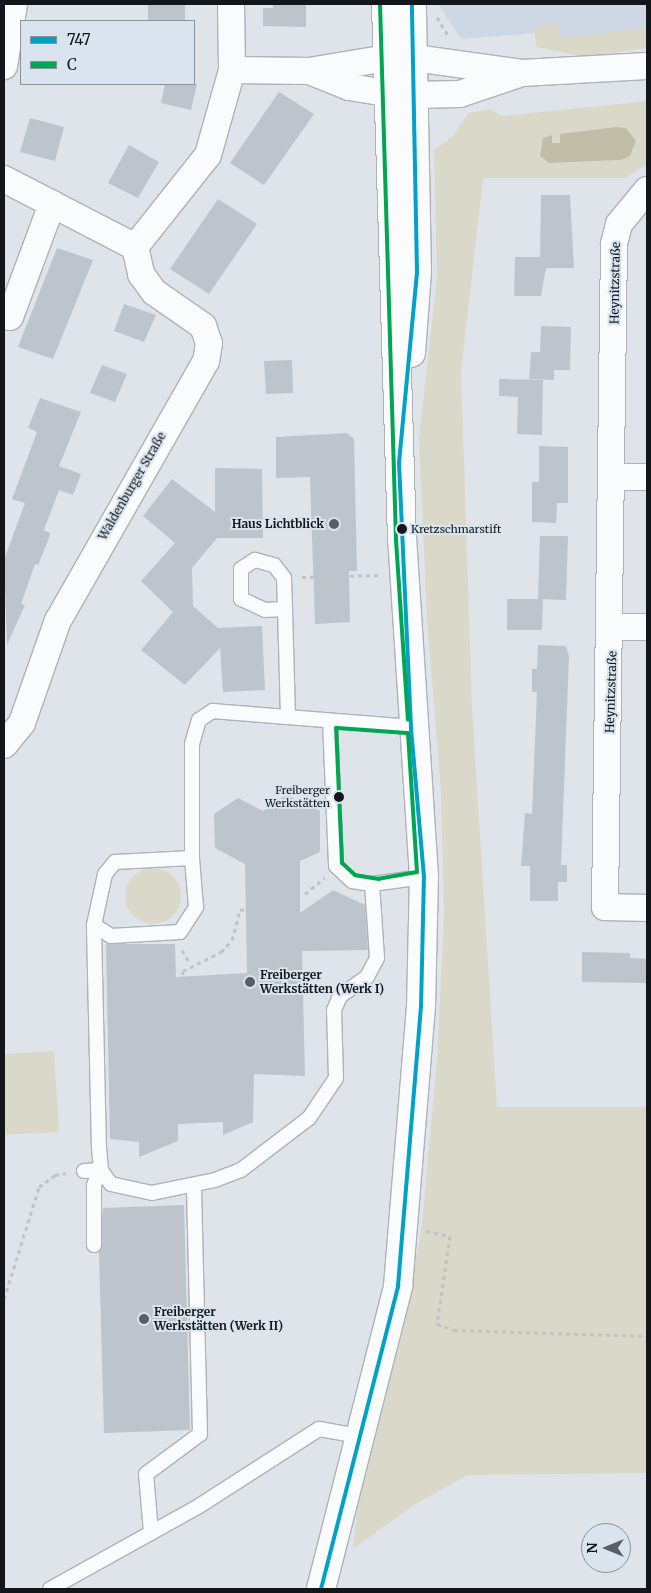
<!DOCTYPE html>
<meta charset="utf-8">
<style>
body{margin:0}
#map{position:relative;width:651px;height:1593px;overflow:hidden;background:#dee4ea;font-family:Merriweather,serif}
div>[style]{position:absolute}
[style*='--x']{left:calc(var(--x)*1px);top:calc(var(--y)*1px);width:calc(var(--w)*1px);rotate:calc(var(--a)*1deg)}
.built>*{inset:0;background:#cdd8e4}
.green>*{inset:0;background:#dad8c8}
.round{border-radius:50%}
.water>*{inset:0;background:#c1bea8}
.building>*{inset:0;background:#bdc4cc}
.path>*{height:3px;margin-top:-1.5px;transform-origin:0;background:repeating-linear-gradient(90deg,#c2c3c5 0 4px,transparent 0 8px)}
.roads{filter:drop-shadow(1px 0 #aeb2b7) drop-shadow(-1px 0 #aeb2b7) drop-shadow(0 1px #aeb2b7) drop-shadow(0 -1px #aeb2b7)}
.service>*{height:14px;margin:-7px;padding:0 7px;transform-origin:7px;border-radius:7px;background:#fafbfc}
.minor>*{height:26px;margin:-13px;padding:0 13px;transform-origin:13px;border-radius:13px;background:#fafbfc}
.secondary>*{height:28px;margin:-14px;padding:0 14px;transform-origin:14px;border-radius:14px;background:#fafbfc}
.bus-1>*{height:4px;margin:-2px;padding:0 2px;transform-origin:2px;border-radius:2px;background:#01a2c5}
.bus-2>*{height:4px;margin:-2px;padding:0 2px;transform-origin:2px;border-radius:2px;background:#00a651}
.dots>*{width:14px;height:14px;translate:-50% -50%;box-sizing:border-box;border:2px solid #d9e4ef;border-radius:50%}
span{translate:-50% -50%;white-space:nowrap;text-align:center;line-height:1.15;-webkit-text-stroke:4px #d9e4ef;paint-order:stroke}
.bus-label{font-size:11px;color:#13171b}
.left{translate:0 -50%;text-align:left}
.right{translate:-100% -50%;text-align:right}
.street-label{font-size:12px;color:#13171b}
.poi-label{font-size:12px;color:#13171b;font-weight:700}
.frame{position:absolute;inset:0;border:5px solid #13171b;pointer-events:none}
.legend{position:absolute;left:20px;top:20px;width:175px;height:65px;box-sizing:border-box;background:#d9e4ef;border:1px solid #8a929a;margin:0;padding:6px 9px;list-style:none;font-size:15px;color:#13171b}
.legend li{display:flex;align-items:center;gap:10px;height:25px}
.legend b{width:25px;border:1px solid #8a929a}
.north{position:absolute;left:581px;top:1523px;width:50px;height:50px;box-sizing:border-box;background:#d9e4ef;border:1px solid #8a929a;border-radius:50%;rotate:270deg;font-size:14px;font-weight:700;line-height:20px;text-align:center;color:#13171b}
.north::after{content:'';display:block;margin:auto;width:18px;height:22px;background:#5a5f63;clip-path:polygon(50% 0,100% 100%,50% 72%,0 100%)}
</style>
<div id="map">
<div class="built">
<div style="clip-path:polygon(438px 4px,647px 4px,647px 33px,578px 42px,535px 33px,461px 39px)"></div>
</div>
<div class="green">
<div style="clip-path:polygon(559px 23px,561px 39px,647px 27px,647px 48px,586px 57px,536px 47px,534px 26px)"></div>
<div style="clip-path:polygon(evenodd,647px 101px,647px 164px,625px 178px,483px 178px,461px 372px,472px 709px,497px 1107px,647px 1107px,647px 1473px,467px 1475px,414px 1505px,353px 1549px,361px 1472px,407px 1312px,422px 1224px,437px 1060px,444px 916px,441px 790px,427px 619px,419px 438px,437px 278px,434px 150px,453px 136px,468px 113px,491px 109px,502px 116px,647px 101px,552px 135px,552px 143px,635px 149px,621px 160px,565px 163px,539px 150px,552px 135px)"></div>
<div class="round" style="left:125px;top:868px;width:56px;height:56px"></div>
<div style="clip-path:polygon(54px 1051px,59px 1132px,4px 1135px,4px 1054px)"></div>
</div>
<div class="water">
<div style="clip-path:polygon(616px 127px,626px 128px,636px 141px,630px 156px,621px 160px,549px 163px,540px 156px,543px 138px,552px 135px,552px 143px,560px 143px,560px 134px)"></div>
</div>
<div class="building">
<div style="clip-path:polygon(148px 4px,185px 4px,185px 21px,148px 21px)"></div>
<div style="clip-path:polygon(273px 4px,306px 4px,306px 27px,263px 26px,263px 8px,273px 8px)"></div>
<div style="clip-path:polygon(165px 84px,197px 84px,191px 110px,161px 103px)"></div>
<div style="clip-path:polygon(279px 92px,314px 114px,264px 185px,230px 163px)"></div>
<div style="clip-path:polygon(30px 118px,64px 127px,55px 161px,20px 152px)"></div>
<div style="clip-path:polygon(129px 145px,159px 162px,138px 198px,108px 183px)"></div>
<div style="clip-path:polygon(541px 195px,570px 195px,574px 268px,546px 268px,541px 296px,514px 296px,515px 257px,540px 257px)"></div>
<div style="clip-path:polygon(218px 199px,257px 224px,209px 294px,170px 269px)"></div>
<div style="clip-path:polygon(57px 248px,93px 260px,53px 359px,18px 347px)"></div>
<div style="clip-path:polygon(124px 304px,156px 315px,144px 342px,114px 331px)"></div>
<div style="clip-path:polygon(541px 326px,571px 327px,570px 370px,554px 370px,554px 380px,529px 379px,531px 352px,540px 352px)"></div>
<div style="clip-path:polygon(292px 360px,293px 393px,266px 394px,264px 361px)"></div>
<div style="clip-path:polygon(102px 365px,127px 374px,115px 402px,90px 393px)"></div>
<div style="clip-path:polygon(499px 379px,543px 380px,542px 435px,517px 434px,518px 397px,499px 396px)"></div>
<div style="clip-path:polygon(40px 398px,81px 412px,59px 466px,81px 474px,73px 495px,59px 490px,44px 530px,50px 533px,49px 538px,38px 565px,35px 564px,21px 604px,25px 605px,7px 645px,4px 560px,25px 503px,12px 499px,37px 432px,28px 428px)"></div>
<div style="clip-path:polygon(347px 433px,354px 439px,357px 571px,349px 571px,350px 622px,315px 624px,310px 477px,276px 478px,276px 437px)"></div>
<div style="clip-path:polygon(539px 446px,568px 447px,568px 503px,557px 503px,556px 523px,532px 522px,532px 482px,539px 482px)"></div>
<div style="clip-path:polygon(215px 468px,262px 469px,263px 538px,217px 538px,192px 568px,193px 606px,218px 628px,262px 626px,265px 690px,223px 692px,220px 648px,185px 685px,141px 650px,173px 612px,141px 581px,175px 543px,143px 516px,172px 479px,215px 512px)"></div>
<div style="clip-path:polygon(540px 536px,568px 536px,566px 600px,538px 599px)"></div>
<div style="clip-path:polygon(507px 599px,543px 599px,542px 630px,507px 630px)"></div>
<div style="clip-path:polygon(538px 645px,566px 646px,569px 656px,561px 865px,567px 865px,567px 882px,558px 882px,558px 901px,530px 901px,530px 866px,521px 866px,525px 813px,532px 814px,537px 692px,532px 692px,532px 669px,537px 669px)"></div>
<div style="clip-path:polygon(286px 795px,320px 811px,320px 852px,300px 861px,300px 913px,333px 890px,365px 905px,368px 950px,302px 951px,305px 1076px,254px 1074px,253px 1122px,223px 1135px,223px 1122px,178px 1124px,178px 1141px,139px 1157px,139px 1142px,110px 1139px,106px 944px,175px 944px,176px 977px,247px 973px,245px 864px,215px 848px,214px 814px,238px 798px,263px 811px)"></div>
<div style="clip-path:polygon(582px 952px,630px 953px,630px 958px,647px 959px,647px 983px,582px 982px)"></div>
<div style="clip-path:polygon(184px 1205px,190px 1430px,104px 1433px,99px 1252px,103px 1208px)"></div>
</div>
<div class="path">
<div style="--x:437;--y:17;--w:21;--a:59"></div>
<div style="--x:302;--y:577;--w:79;--a:-1.5"></div>
<div style="--x:305;--y:894;--w:26;--a:-40"></div>
<div style="--x:182;--y:950;--w:16;--a:60"></div>
<div style="--x:179;--y:990;--w:19;--a:-78"></div>
<div style="--x:183;--y:971;--w:42;--a:-26.6"></div>
<div style="--x:221;--y:952;--w:16;--a:-47"></div>
<div style="--x:232;--y:940;--w:31;--a:-75"></div>
<div style="--x:240;--y:910;--w:32;--a:-11"></div>
<div style="--x:426;--y:1231;--w:25;--a:12"></div>
<div style="--x:450;--y:1236;--w:89;--a:98.4"></div>
<div style="--x:437;--y:1324;--w:18;--a:19"></div>
<div style="--x:454;--y:1330;--w:193;--a:1.8"></div>
<div style="--x:4;--y:1299;--w:117;--a:-72.6"></div>
<div style="--x:39;--y:1187;--w:20;--a:-37"></div>
<div style="--x:55;--y:1175;--w:11;--a:-10"></div>
</div>
<div class="roads">
<div class="service">
<div style="--x:285;--y:609;--w:20;--a:177"></div>
<div style="--x:265;--y:610;--w:26;--a:-155"></div>
<div style="--x:241;--y:599;--w:30;--a:-90"></div>
<div style="--x:241;--y:569;--w:17;--a:-33"></div>
<div style="--x:255;--y:560;--w:20;--a:15"></div>
<div style="--x:274;--y:565;--w:16;--a:52"></div>
<div style="--x:284;--y:578;--w:31;--a:88"></div>
<div style="--x:285;--y:609;--w:107;--a:88.4"></div>
<div style="--x:330;--y:721;--w:145;--a:87.6"></div>
<div style="--x:336;--y:866;--w:22;--a:43"></div>
<div style="--x:352;--y:881;--w:20;--a:9"></div>
<div style="--x:372;--y:884;--w:52;--a:-7.7"></div>
<div style="--x:372;--y:884;--w:74;--a:86.1"></div>
<div style="--x:377;--y:958;--w:21;--a:118"></div>
<div style="--x:367;--y:977;--w:33;--a:145"></div>
<div style="--x:340;--y:996;--w:15;--a:113"></div>
<div style="--x:334;--y:1010;--w:68;--a:88.3"></div>
<div style="--x:336;--y:1078;--w:48;--a:124"></div>
<div style="--x:309;--y:1118;--w:86;--a:142.6"></div>
<div style="--x:241;--y:1170;--w:28;--a:159"></div>
<div style="--x:215;--y:1180;--w:64;--a:168.3"></div>
<div style="--x:152;--y:1193;--w:42;--a:-167.6"></div>
<div style="--x:111;--y:1184;--w:17;--a:-126"></div>
<div style="--x:101;--y:1170;--w:21;--a:-95"></div>
<div style="--x:99;--y:1149;--w:224;--a:-91.3"></div>
<div style="--x:94;--y:925;--w:52;--a:-77.8"></div>
<div style="--x:105;--y:874;--w:16;--a:-50"></div>
<div style="--x:115;--y:862;--w:77;--a:-3"></div>
<div style="--x:192;--y:858;--w:114;--a:-90"></div>
<div style="--x:192;--y:744;--w:25;--a:-74"></div>
<div style="--x:199;--y:720;--w:17;--a:-33"></div>
<div style="--x:213;--y:711;--w:199;--a:4.6"></div>
<div style="--x:94;--y:925;--w:20;--a:33"></div>
<div style="--x:111;--y:936;--w:69;--a:-3.3"></div>
<div style="--x:180;--y:932;--w:30;--a:-57"></div>
<div style="--x:196;--y:907;--w:49;--a:-94.7"></div>
<div style="--x:84;--y:1171;--w:17;--a:-3"></div>
<div style="--x:101;--y:1170;--w:17;--a:115"></div>
<div style="--x:94;--y:1185;--w:60;--a:90"></div>
<div style="--x:151;--y:1533;--w:59;--a:-94.8"></div>
<div style="--x:146;--y:1474;--w:67;--a:-36.5"></div>
<div style="--x:200;--y:1434;--w:248;--a:-91.4"></div>
<div style="--x:50;--y:1589;--w:171;--a:-29.1"></div>
<div style="--x:199;--y:1506;--w:143;--a:-32.7"></div>
<div style="--x:319;--y:1429;--w:41;--a:9.9"></div>
</div>
<div class="minor">
<div style="--x:231;--y:4;--w:66;--a:89.1"></div>
<div style="--x:232;--y:70;--w:77;--a:0.7"></div>
<div style="--x:309;--y:71;--w:79;--a:-9.5"></div>
<div style="--x:414;--y:58;--w:109;--a:7.9"></div>
<div style="--x:522;--y:73;--w:125;--a:-3.2"></div>
<div style="--x:4;--y:66;--w:63;--a:-80.8"></div>
<div style="--x:309;--y:71;--w:43;--a:21.8"></div>
<div style="--x:349;--y:87;--w:39;--a:9"></div>
<div style="--x:413;--y:95;--w:47;--a:-1.2"></div>
<div style="--x:460;--y:94;--w:65;--a:-18.7"></div>
<div style="--x:4;--y:179;--w:148;--a:27.4"></div>
<div style="--x:135;--y:247;--w:28;--a:77"></div>
<div style="--x:141;--y:274;--w:22;--a:54"></div>
<div style="--x:154;--y:292;--w:60;--a:34.8"></div>
<div style="--x:203;--y:326;--w:18;--a:71"></div>
<div style="--x:209;--y:343;--w:18;--a:99"></div>
<div style="--x:206;--y:361;--w:298;--a:119.7"></div>
<div style="--x:58;--y:620;--w:109;--a:109.3"></div>
<div style="--x:22;--y:723;--w:28;--a:129"></div>
<div style="--x:647;--y:190;--w:44;--a:129.5"></div>
<div style="--x:619;--y:224;--w:21;--a:104"></div>
<div style="--x:614;--y:244;--w:663;--a:90.78"></div>
<div style="--x:605;--y:907;--w:42;--a:1.4"></div>
<div style="--x:135;--y:247;--w:117;--a:-51.6"></div>
<div style="--x:208;--y:155;--w:88;--a:-74.2"></div>
<div style="--x:10;--y:317;--w:121;--a:-69.6"></div>
<div style="--x:613;--y:477;--w:34;--a:0"></div>
<div style="--x:612;--y:627;--w:35;--a:0"></div>
</div>
<div class="secondary">
<div style="--x:411;--y:353;--w:81;--a:-85.8"></div>
<div style="--x:417;--y:272;--w:268;--a:-91.1"></div>
<div style="--x:321;--y:1589;--w:313;--a:-75.7"></div>
<div style="--x:398;--y:1286;--w:280;--a:-85.3"></div>
<div style="--x:421;--y:1007;--w:130;--a:-88.7"></div>
<div style="--x:424;--y:877;--w:338;--a:-93.7"></div>
<div style="--x:402;--y:540;--w:536;--a:-91.71"></div>
</div>
</div>
<div class="bus-1">
<div style="--x:321;--y:1589;--w:313;--a:-75.7"></div>
<div style="--x:398;--y:1286;--w:280;--a:-85.3"></div>
<div style="--x:421;--y:1007;--w:130;--a:-88.7"></div>
<div style="--x:424;--y:877;--w:151;--a:-95"></div>
<div style="--x:411;--y:727;--w:264;--a:-92.6"></div>
<div style="--x:399;--y:463;--w:192;--a:-84.6"></div>
<div style="--x:417;--y:272;--w:268;--a:-91.1"></div>
</div>
<div class="bus-2">
<div style="--x:380;--y:4;--w:536;--a:88.29"></div>
<div style="--x:396;--y:540;--w:180;--a:86.2"></div>
<div style="--x:336;--y:728;--w:72;--a:4"></div>
<div style="--x:408;--y:733;--w:139;--a:86.3"></div>
<div style="--x:417;--y:872;--w:39;--a:170"></div>
<div style="--x:379;--y:879;--w:24;--a:-171"></div>
<div style="--x:355;--y:875;--w:18;--a:-137"></div>
<div style="--x:342;--y:863;--w:135;--a:-92.5"></div>
</div>
<div class="dots">
<div style="left:334px;top:524px;background:#5a5f63"></div>
<div style="left:402px;top:529px;background:#13171b"></div>
<div style="left:339px;top:797px;background:#13171b"></div>
<div style="left:250px;top:982px;background:#5a5f63"></div>
<div style="left:144px;top:1319px;background:#5a5f63"></div>
</div>
<div class="bus-label">
<span class="left" style="left:411px;top:529px">Kretzschmarstift</span>
<span class="right" style="left:330px;top:797px">Freiberger<br>Werkstätten</span>
</div>
<div class="street-label">
<span style="left:615px;top:283px;rotate:-89deg">Heynitzstraße</span>
<span style="left:132px;top:486px;rotate:-60deg">Waldenburger Straße</span>
<span style="left:611px;top:692px;rotate:-88deg">Heynitzstraße</span>
</div>
<div class="poi-label">
<span class="right" style="left:324px;top:524px">Haus Lichtblick</span>
<span class="left" style="left:260px;top:982px">Freiberger<br>Werkstätten (Werk I)</span>
<span class="left" style="left:154px;top:1319px">Freiberger<br>Werkstätten (Werk II)</span>
</div>
<div class="frame"></div>
<ul class="legend">
<li><b style="height:6px;background:#01a2c5"></b>747</li>
<li><b style="height:6px;background:#00a651"></b>C</li>
</ul>
<div class="north">N</div>
</div>
